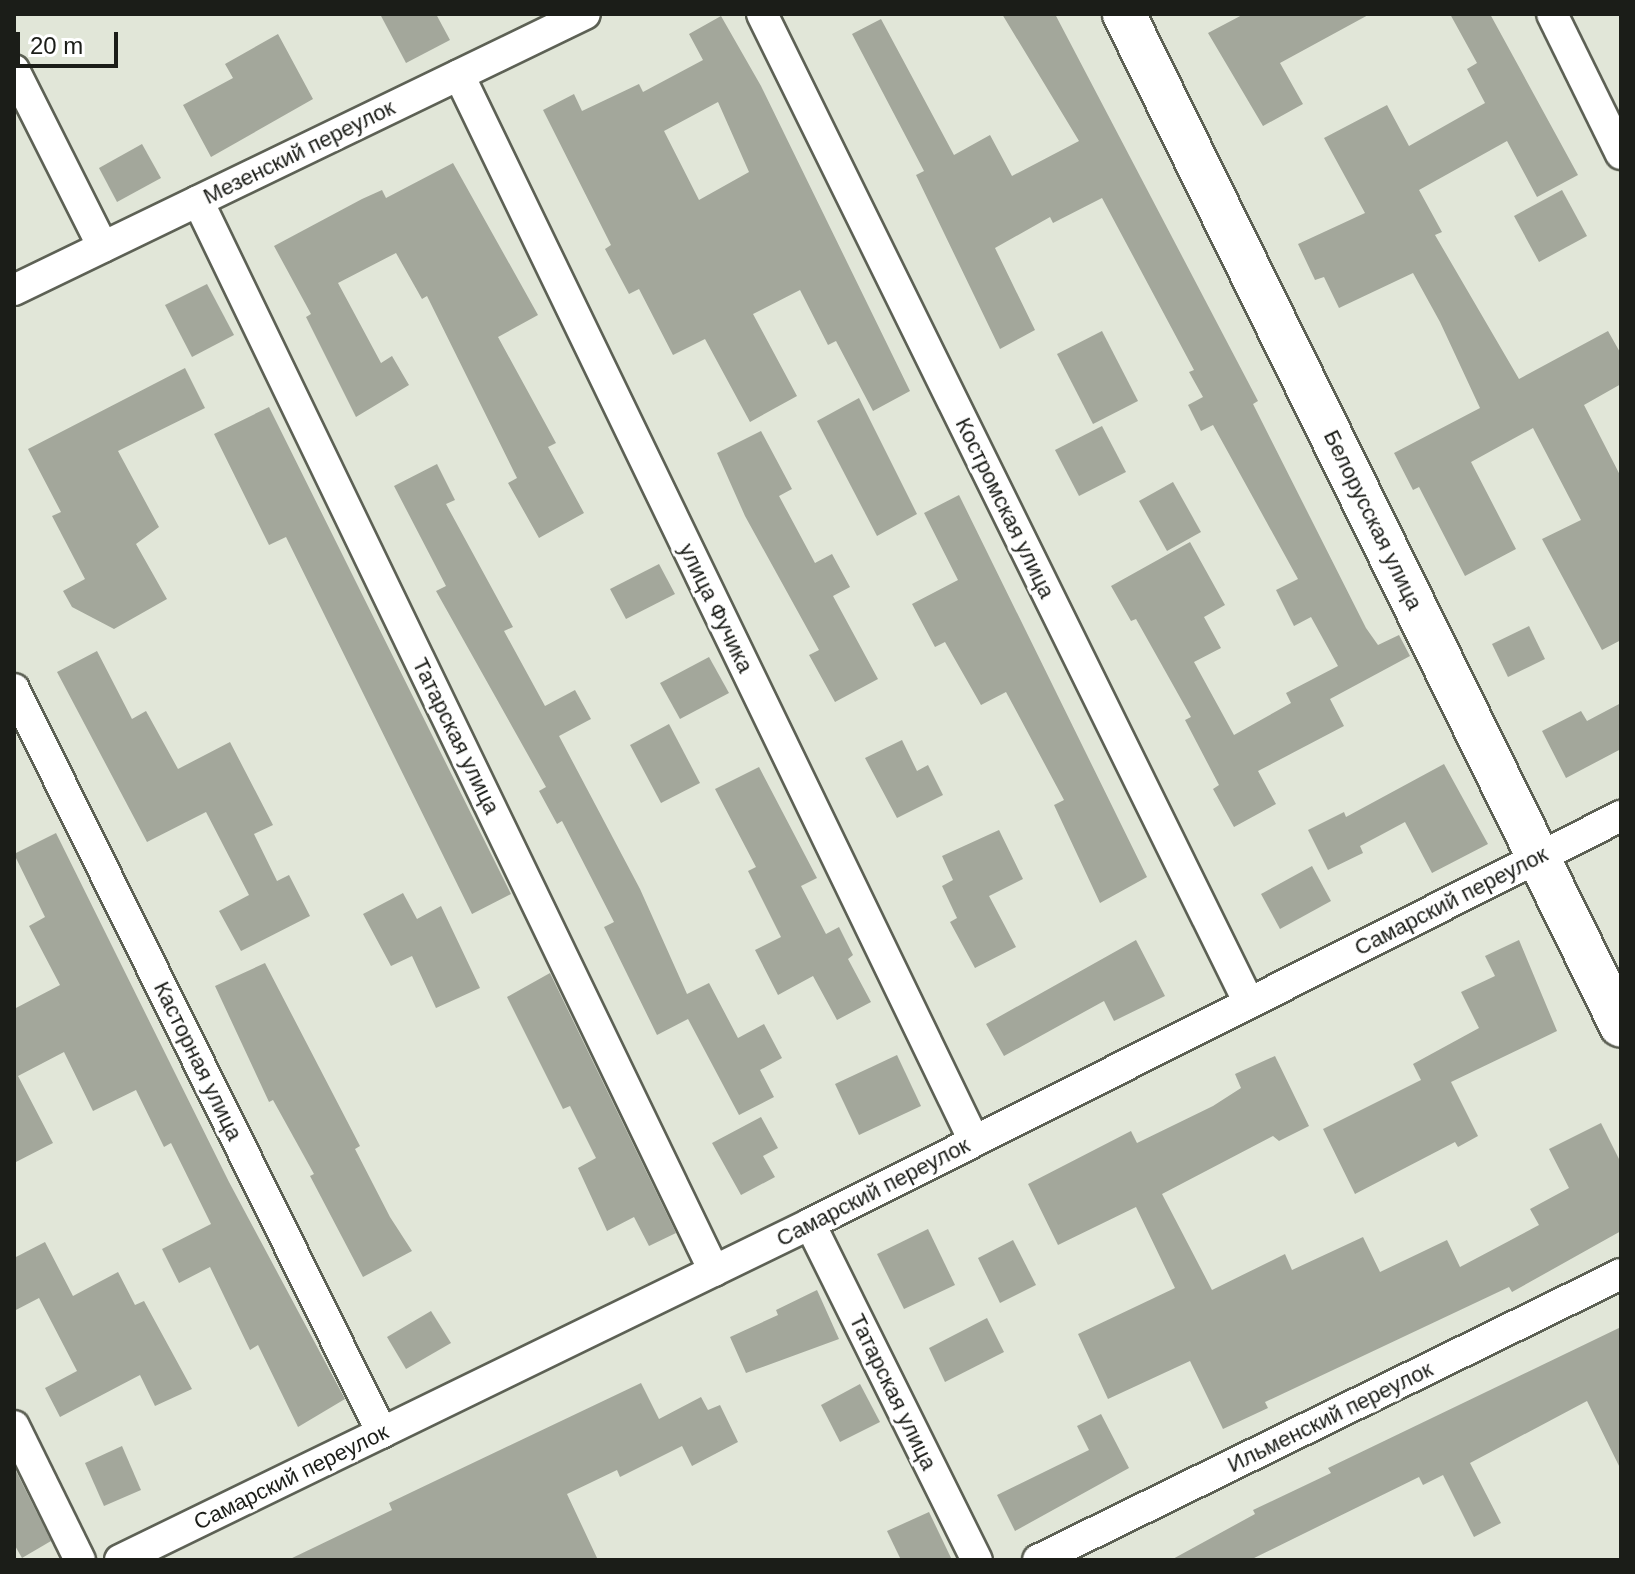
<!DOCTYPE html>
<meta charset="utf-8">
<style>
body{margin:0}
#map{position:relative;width:1635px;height:1574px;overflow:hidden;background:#e1e6d8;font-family:Arial,sans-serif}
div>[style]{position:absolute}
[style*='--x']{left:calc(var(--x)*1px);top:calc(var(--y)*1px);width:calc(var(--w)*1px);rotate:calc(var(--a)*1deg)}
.building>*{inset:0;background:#a3a79b}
.roads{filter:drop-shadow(2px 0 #5d6155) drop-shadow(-2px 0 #5d6155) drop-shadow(0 2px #5d6155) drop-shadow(0 -2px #5d6155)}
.minor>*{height:30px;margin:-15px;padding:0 15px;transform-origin:15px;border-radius:15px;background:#fff}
.secondary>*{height:42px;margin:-21px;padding:0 21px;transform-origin:21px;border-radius:21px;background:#fff}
span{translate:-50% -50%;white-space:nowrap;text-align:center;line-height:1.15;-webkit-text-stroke:6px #fff;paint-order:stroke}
.street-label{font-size:22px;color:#1b1d18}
.frame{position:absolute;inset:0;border:16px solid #1b1d18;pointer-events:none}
.scale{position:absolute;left:16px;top:32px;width:102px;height:36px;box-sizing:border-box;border:4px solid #1b1d18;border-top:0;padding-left:10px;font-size:24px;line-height:28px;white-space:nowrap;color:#1b1d18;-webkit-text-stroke:6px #fff;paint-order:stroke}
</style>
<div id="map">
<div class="building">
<div style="clip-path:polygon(380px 14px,436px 14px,450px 40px,406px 63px)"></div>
<div style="clip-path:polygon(1002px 14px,1055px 14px,1258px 401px,1253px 404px,1366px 628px,1378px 645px,1399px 635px,1410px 656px,1330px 699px,1344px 726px,1258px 771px,1276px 804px,1234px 827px,1213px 789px,1219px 785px,1185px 720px,1191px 717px,1136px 619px,1131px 621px,1111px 586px,1190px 542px,1225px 605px,1204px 617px,1221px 648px,1194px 662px,1234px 735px,1291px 703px,1286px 693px,1338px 666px,1311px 617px,1294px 626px,1276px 590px,1298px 579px,1213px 425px,1201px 431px,1188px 405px,1203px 397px,1189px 372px,1194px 370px,1102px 198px,1053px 223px,1050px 217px,995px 248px,1035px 330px,1000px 349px,916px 175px,924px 171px,852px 34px,881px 19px,954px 155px,990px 135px,1012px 176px,1079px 141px)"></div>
<div style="clip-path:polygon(1244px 14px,1370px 14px,1280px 63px,1303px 104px,1263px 126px,1208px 33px)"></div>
<div style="clip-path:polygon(1450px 14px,1490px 14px,1578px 175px,1537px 197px,1507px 141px,1419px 190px,1442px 232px,1435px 235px,1519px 379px,1608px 331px,1621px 354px,1621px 384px,1584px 405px,1621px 477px,1621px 640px,1602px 650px,1542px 539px,1581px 520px,1533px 428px,1471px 462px,1516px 549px,1465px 576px,1419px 487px,1413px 490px,1394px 453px,1480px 408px,1440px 322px,1413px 273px,1339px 308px,1324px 277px,1315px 280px,1298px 244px,1365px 213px,1324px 138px,1387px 105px,1409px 146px,1485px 103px,1467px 69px,1477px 63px)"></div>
<div style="clip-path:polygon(evenodd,721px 16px,761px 86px,910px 391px,873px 411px,836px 341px,828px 345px,800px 290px,753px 314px,797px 396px,750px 422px,705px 339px,673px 355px,639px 289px,629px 294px,605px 249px,611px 245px,543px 110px,574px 94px,582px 111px,639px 84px,643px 92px,703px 60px,689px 34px,721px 16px,718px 102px,749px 172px,699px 200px,664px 131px,718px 102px)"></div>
<div style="clip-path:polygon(278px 34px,313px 99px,211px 157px,183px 105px,233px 78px,225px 64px)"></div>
<div style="clip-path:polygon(142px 144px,161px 178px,117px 202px,99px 168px)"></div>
<div style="clip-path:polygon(453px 163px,538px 315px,498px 337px,556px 443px,548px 447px,584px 513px,539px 538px,508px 483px,517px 478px,427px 296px,422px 299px,396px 253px,338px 283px,381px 363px,392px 356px,409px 385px,356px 417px,306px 317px,311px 314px,274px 246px,362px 199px,382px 190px,386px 198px)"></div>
<div style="clip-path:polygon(1562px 190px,1587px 236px,1539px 262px,1514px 216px)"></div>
<div style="clip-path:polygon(207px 284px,234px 335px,192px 357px,165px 305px)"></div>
<div style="clip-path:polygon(1102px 331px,1138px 401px,1093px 424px,1057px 354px)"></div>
<div style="clip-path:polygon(185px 368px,205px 408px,118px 451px,159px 527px,136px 544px,167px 599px,114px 629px,72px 607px,63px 591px,85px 579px,52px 516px,61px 512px,28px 449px)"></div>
<div style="clip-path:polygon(859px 398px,917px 514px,877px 536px,817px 421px)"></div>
<div style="clip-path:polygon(269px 407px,511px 894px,472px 914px,286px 537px,269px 545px,214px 434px)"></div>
<div style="clip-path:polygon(1102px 426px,1126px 472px,1079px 496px,1055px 450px)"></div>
<div style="clip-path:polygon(761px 431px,792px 489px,779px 496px,815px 563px,832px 554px,850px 587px,833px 596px,878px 679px,835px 702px,809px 655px,819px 650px,745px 516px,717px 453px)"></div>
<div style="clip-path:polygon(437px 464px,455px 500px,446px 504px,513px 627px,504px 631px,545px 706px,575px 690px,591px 719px,559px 736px,640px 889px,687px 994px,709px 983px,738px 1038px,764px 1024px,782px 1058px,760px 1070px,774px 1097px,739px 1115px,688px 1019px,657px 1035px,604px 927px,614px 922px,562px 821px,557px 824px,539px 791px,546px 787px,436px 591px,446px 586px,394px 486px)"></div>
<div style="clip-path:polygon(1173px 482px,1201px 532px,1167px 551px,1139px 501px)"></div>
<div style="clip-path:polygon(959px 495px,1147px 877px,1100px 903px,1054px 805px,1064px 800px,1006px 692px,981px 705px,945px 642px,935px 647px,912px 604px,958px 580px,924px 513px)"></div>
<div style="clip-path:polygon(659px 564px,675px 594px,626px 619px,610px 589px)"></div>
<div style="clip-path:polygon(1529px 626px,1545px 659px,1508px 677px,1492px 644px)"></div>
<div style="clip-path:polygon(97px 651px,132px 719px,146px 711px,178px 769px,230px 742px,273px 825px,254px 834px,277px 881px,289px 875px,310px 916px,241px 951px,219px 911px,249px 895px,206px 812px,147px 842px,57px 672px)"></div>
<div style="clip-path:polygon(709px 657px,729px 693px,680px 719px,660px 683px)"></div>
<div style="clip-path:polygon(1621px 703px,1621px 749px,1566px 778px,1542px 731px,1581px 711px,1587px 721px)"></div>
<div style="clip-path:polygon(669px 724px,700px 783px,661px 803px,630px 745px)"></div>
<div style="clip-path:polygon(902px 740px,917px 771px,928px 765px,943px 795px,897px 818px,865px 758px)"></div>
<div style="clip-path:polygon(1444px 764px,1488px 844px,1432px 873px,1405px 822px,1360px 846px,1363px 853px,1328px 870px,1308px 830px,1344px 812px,1346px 817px)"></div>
<div style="clip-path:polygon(759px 767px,817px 878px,801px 886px,826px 934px,839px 927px,853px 955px,848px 959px,871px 1002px,837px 1020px,813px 976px,778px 995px,755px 950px,781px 937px,748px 871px,756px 867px,715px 789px)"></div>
<div style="clip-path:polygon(999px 830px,1023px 879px,989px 896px,1016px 947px,975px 968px,950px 922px,957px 918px,942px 886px,953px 880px,942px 856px)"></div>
<div style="clip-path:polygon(56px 833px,229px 1182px,345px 1399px,298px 1427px,258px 1345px,250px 1350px,210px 1267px,179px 1283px,162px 1249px,211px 1224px,171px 1143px,164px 1147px,136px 1090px,93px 1111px,64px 1052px,18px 1076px,53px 1143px,14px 1163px,14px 1009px,60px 985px,29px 926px,45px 917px,14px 854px)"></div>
<div style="clip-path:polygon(1312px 866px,1331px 901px,1280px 929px,1261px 894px)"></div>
<div style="clip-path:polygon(403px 893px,417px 919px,441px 906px,480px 988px,436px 1008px,412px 956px,391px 966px,363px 914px)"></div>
<div style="clip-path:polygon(1136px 940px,1165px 996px,1114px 1021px,1104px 1001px,1004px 1056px,986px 1024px)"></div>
<div style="clip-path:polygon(1519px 940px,1557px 1031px,1451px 1082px,1478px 1136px,1458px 1147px,1455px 1142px,1355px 1194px,1323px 1129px,1421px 1080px,1413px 1064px,1479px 1028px,1461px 992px,1495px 976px,1485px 956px)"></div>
<div style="clip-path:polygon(265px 963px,360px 1146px,355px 1149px,390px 1217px,412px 1251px,363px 1277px,310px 1176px,314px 1174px,273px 1100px,269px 1102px,215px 986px)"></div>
<div style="clip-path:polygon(550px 973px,676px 1233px,649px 1246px,634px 1217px,607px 1231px,578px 1168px,596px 1158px,570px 1106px,563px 1109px,507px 997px)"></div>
<div style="clip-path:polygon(897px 1055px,921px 1106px,859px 1135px,835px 1084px)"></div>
<div style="clip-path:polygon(1275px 1056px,1309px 1126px,1279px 1141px,1273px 1136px,1162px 1194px,1212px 1290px,1285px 1254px,1292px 1270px,1363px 1237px,1380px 1272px,1447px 1240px,1460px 1267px,1539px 1225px,1530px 1209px,1569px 1188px,1549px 1149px,1601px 1123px,1621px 1163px,1621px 1231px,1512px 1292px,1509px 1287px,1265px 1402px,1268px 1408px,1223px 1429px,1190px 1361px,1108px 1399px,1078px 1334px,1175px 1288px,1136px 1207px,1058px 1245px,1028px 1184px,1131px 1131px,1137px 1143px,1213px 1106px,1241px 1088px,1235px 1074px)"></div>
<div style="clip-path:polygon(761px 1117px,778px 1148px,763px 1156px,775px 1177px,741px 1195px,712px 1143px)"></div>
<div style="clip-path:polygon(928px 1229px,955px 1285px,904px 1309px,877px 1254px)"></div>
<div style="clip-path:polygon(1013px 1240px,1036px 1285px,1000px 1303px,978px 1258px)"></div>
<div style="clip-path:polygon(45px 1242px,73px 1296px,118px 1272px,135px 1305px,144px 1301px,192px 1389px,155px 1406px,140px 1375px,60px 1417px,45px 1388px,77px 1371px,39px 1298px,14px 1311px,14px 1258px)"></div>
<div style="clip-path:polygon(817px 1290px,839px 1339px,746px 1373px,730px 1337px,778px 1315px,776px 1310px)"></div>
<div style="clip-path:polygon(431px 1311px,451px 1343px,406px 1369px,387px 1337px)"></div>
<div style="clip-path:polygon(987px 1318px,1004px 1352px,945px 1382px,929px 1348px)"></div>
<div style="clip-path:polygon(1621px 1327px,1621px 1470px,1587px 1401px,1470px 1463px,1501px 1523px,1474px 1537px,1443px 1475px,1423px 1485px,1419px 1477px,1250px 1560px,1171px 1560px,1255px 1514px,1253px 1510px,1331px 1473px,1328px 1468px)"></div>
<div style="clip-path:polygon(641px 1383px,659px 1419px,701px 1397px,708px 1410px,720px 1405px,738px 1442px,692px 1466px,682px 1446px,620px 1477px,617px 1470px,567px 1494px,598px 1560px,288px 1560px,392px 1510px,389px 1503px,414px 1491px)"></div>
<div style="clip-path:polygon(860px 1384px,880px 1422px,840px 1442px,821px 1405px)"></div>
<div style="clip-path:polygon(1101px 1414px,1129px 1468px,1015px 1531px,997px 1495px,1089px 1450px,1077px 1426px)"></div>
<div style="clip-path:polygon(122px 1446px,141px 1490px,104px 1506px,85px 1463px)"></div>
<div style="clip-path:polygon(14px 1467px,51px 1541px,22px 1558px,14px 1544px)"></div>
<div style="clip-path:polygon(929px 1512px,952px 1560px,901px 1560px,887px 1531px)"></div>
</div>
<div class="roads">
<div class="minor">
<div style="--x:762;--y:14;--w:1102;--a:63.78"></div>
<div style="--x:1552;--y:14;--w:156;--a:63.8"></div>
<div style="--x:14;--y:70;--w:198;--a:63.3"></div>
<div style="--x:459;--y:75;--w:1184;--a:64.21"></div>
<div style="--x:198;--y:201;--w:1188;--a:64.25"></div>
<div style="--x:14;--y:290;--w:634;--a:-25.8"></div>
<div style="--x:14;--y:689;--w:830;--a:63.68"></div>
<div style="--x:810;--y:1224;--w:375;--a:63.6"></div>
<div style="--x:14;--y:1426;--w:149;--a:63.8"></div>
<div style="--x:120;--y:1560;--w:767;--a:-25.96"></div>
<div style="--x:810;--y:1224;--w:908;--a:-26.71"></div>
<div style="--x:1038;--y:1560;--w:649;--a:-26.13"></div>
</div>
<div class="secondary">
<div style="--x:1124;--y:14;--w:1127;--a:63.84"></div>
</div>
</div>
<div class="street-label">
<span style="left:299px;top:152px;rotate:-26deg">Мезенский переулок</span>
<span style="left:1005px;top:508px;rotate:64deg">Костромская улица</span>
<span style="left:1373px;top:520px;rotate:64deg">Белорусская улица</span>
<span style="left:716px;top:608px;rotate:64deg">улица Фучика</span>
<span style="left:456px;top:736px;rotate:64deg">Татарская улица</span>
<span style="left:1451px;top:901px;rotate:-27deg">Самарский переулок</span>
<span style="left:198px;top:1061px;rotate:64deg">Касторная улица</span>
<span style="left:873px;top:1192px;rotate:-27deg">Самарский переулок</span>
<span style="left:893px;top:1392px;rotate:64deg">Татарская улица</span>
<span style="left:1330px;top:1417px;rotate:-26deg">Ильменский переулок</span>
<span style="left:291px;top:1477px;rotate:-26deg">Самарский переулок</span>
</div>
<div class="frame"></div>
<div class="scale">20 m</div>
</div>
